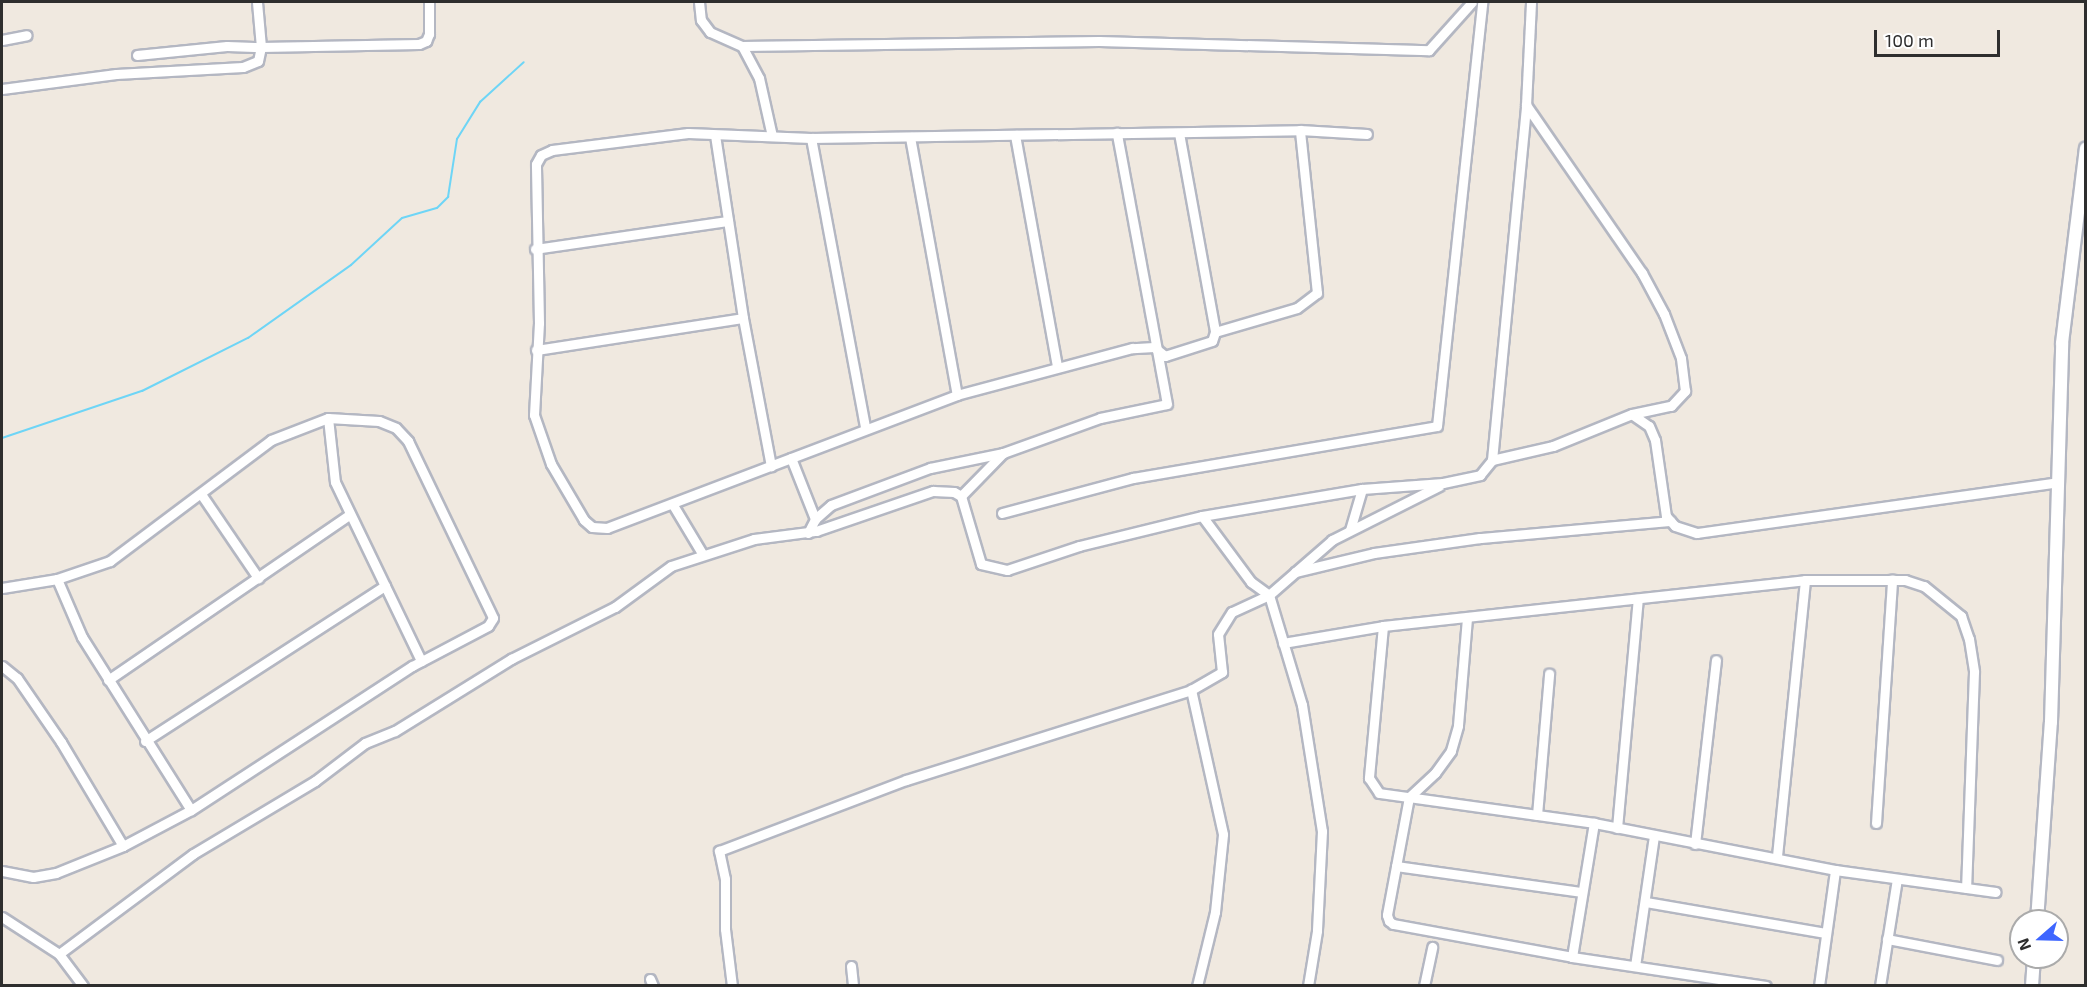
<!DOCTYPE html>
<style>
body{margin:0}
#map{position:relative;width:2087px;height:987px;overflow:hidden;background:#f0e9e0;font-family:"Exo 2",sans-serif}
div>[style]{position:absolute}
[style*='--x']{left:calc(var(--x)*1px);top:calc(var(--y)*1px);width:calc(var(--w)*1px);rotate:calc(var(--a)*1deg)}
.stream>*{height:2px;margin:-1px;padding:0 1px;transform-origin:1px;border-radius:1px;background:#6ed5f6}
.roads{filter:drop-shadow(2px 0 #b4b7c2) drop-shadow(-2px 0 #b4b7c2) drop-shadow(0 2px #b4b7c2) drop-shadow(0 -2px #b4b7c2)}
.street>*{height:9px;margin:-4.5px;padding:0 4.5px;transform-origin:4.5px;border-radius:4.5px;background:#fff}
.secondary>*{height:12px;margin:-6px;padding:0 6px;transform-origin:6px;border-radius:6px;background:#fff}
span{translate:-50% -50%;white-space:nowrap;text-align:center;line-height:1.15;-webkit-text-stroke:6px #fff;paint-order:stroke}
.frame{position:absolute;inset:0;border:3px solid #2e2e2e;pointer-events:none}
.north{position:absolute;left:2009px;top:909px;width:60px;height:60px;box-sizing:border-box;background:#fff;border:2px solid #ababab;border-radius:50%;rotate:250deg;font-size:16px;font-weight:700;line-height:24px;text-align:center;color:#2e2e2e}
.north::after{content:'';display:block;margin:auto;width:21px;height:27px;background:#3e66ff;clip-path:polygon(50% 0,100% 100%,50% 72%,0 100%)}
.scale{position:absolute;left:1874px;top:30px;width:126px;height:27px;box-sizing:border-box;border:3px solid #2e2e2e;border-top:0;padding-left:8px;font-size:18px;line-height:21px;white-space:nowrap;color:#2e2e2e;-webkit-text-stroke:4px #fff;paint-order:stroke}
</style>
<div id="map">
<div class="stream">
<div style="--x:2;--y:438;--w:148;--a:-18.6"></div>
<div style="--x:142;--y:391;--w:119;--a:-26.6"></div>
<div style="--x:248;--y:338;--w:126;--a:-35.3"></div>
<div style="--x:351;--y:265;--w:69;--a:-42.7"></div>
<div style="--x:402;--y:218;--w:36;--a:-16"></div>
<div style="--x:437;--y:208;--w:16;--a:-45"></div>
<div style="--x:448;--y:197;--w:59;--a:-81.2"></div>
<div style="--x:457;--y:139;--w:44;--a:-58.1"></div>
<div style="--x:480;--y:102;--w:59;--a:-42.3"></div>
</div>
<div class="roads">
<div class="street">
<div style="--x:699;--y:2;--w:18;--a:84"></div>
<div style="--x:701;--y:20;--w:15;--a:53"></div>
<div style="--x:710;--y:32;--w:35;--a:24"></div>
<div style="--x:742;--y:46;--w:357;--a:-0.8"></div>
<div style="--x:1099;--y:41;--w:330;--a:1.6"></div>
<div style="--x:1429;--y:50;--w:64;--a:-48.1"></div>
<div style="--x:2;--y:40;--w:25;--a:-11"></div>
<div style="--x:742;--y:46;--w:36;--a:62"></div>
<div style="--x:759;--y:78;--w:59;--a:77.4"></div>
<div style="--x:137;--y:55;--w:90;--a:-5.7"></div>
<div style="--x:227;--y:46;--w:34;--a:2"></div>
<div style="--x:261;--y:47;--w:45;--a:-95.1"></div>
<div style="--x:2;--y:89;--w:115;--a:-7.5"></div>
<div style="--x:116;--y:74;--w:127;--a:-3.2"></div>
<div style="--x:243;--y:67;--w:16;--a:-22"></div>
<div style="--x:258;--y:61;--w:14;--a:-78"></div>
<div style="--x:261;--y:47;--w:158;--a:-1.1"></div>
<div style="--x:419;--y:44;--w:8;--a:-23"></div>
<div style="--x:426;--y:41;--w:8;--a:-67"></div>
<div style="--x:429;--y:34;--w:32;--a:-90"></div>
<div style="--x:1179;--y:133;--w:202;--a:79.7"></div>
<div style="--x:1215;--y:332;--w:9;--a:108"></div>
<div style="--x:1212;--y:341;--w:49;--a:162.3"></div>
<div style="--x:1165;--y:356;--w:14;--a:-141"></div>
<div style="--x:1154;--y:347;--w:22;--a:177"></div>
<div style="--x:1132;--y:348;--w:181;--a:165"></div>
<div style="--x:957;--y:395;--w:374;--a:159.2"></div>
<div style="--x:607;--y:528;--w:15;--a:-176"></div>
<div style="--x:592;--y:527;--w:11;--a:-139"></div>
<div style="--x:584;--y:520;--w:65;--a:-120.5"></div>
<div style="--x:551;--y:464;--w:52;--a:-109.1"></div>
<div style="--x:534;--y:415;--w:92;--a:-86.9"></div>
<div style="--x:539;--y:323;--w:159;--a:-91.1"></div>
<div style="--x:536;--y:164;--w:10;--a:-61"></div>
<div style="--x:541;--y:155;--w:12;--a:-24"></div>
<div style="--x:552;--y:150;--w:137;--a:-7.1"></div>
<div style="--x:688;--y:133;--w:123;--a:2.3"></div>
<div style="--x:811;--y:138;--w:489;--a:-0.9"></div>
<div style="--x:1300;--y:130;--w:67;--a:3.4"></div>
<div style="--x:715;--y:135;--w:185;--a:81.3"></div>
<div style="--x:743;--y:318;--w:151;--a:79.3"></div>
<div style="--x:1015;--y:135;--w:236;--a:79.7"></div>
<div style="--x:910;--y:137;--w:262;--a:79.7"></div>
<div style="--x:811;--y:138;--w:294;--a:79.4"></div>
<div style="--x:535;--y:249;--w:195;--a:-8.3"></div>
<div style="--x:1215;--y:332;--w:85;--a:-16.3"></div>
<div style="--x:1297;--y:308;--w:25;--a:-37"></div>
<div style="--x:1317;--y:293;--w:164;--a:-96"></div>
<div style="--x:536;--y:350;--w:209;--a:-8.8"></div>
<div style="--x:1633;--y:415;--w:19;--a:35"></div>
<div style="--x:1649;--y:426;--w:15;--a:67"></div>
<div style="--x:1655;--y:440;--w:77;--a:81.8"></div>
<div style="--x:1666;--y:516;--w:13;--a:48"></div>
<div style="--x:1675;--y:526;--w:23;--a:18"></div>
<div style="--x:1697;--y:533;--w:365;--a:-8"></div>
<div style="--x:328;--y:418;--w:64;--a:83.8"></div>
<div style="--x:335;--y:482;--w:199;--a:64.3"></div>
<div style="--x:791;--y:458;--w:66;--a:68.5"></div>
<div style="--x:1492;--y:460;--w:63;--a:-12.9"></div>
<div style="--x:1553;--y:446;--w:85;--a:-22.1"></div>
<div style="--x:1632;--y:414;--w:40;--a:-12"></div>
<div style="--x:1671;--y:406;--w:21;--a:-47"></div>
<div style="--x:1685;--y:391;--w:33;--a:-97"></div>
<div style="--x:1681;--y:358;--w:47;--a:-111.1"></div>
<div style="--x:1664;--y:314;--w:47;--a:-118.2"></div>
<div style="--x:1642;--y:273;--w:204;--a:-124.6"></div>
<div style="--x:1526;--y:105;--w:103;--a:-87.2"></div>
<div style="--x:201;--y:494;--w:102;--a:55.8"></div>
<div style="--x:961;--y:496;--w:60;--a:-45.7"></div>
<div style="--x:673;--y:505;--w:58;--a:59"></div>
<div style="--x:1002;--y:513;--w:136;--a:-15"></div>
<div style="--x:1133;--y:478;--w:308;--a:-9.7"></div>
<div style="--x:1437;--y:426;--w:426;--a:-83.9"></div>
<div style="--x:1202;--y:516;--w:82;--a:53.4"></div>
<div style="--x:1251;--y:582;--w:22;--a:36"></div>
<div style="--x:1269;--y:595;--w:115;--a:73.3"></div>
<div style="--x:1302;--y:705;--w:128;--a:81"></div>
<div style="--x:1322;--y:831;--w:100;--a:92.9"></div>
<div style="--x:1317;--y:931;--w:56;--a:99.3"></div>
<div style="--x:1350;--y:530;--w:43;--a:-73.7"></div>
<div style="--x:808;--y:533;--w:16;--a:-63"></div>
<div style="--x:815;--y:519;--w:21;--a:-41"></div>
<div style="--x:831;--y:505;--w:106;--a:-20.5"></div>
<div style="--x:930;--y:468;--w:75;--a:-11.6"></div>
<div style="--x:1003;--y:453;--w:103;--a:-19.8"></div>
<div style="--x:1100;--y:418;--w:68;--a:-11.8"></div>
<div style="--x:1167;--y:404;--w:276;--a:-100.5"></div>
<div style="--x:1295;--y:572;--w:81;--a:-13.5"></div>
<div style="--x:1374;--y:553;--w:107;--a:-8.1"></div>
<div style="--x:1480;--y:538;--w:191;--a:-5.1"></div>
<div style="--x:57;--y:579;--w:63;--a:66.7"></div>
<div style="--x:82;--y:637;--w:204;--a:57.8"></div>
<div style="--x:2;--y:588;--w:56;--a:-9.3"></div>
<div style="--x:57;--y:579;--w:56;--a:-18.8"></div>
<div style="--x:110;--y:561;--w:201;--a:-36.9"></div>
<div style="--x:271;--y:440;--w:61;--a:-21.1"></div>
<div style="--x:328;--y:418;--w:51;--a:3.4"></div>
<div style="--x:379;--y:421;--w:18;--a:22"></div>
<div style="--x:396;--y:428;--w:18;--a:47"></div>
<div style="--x:408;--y:441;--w:196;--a:64.3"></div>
<div style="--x:493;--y:618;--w:9;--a:122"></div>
<div style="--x:488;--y:626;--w:86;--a:152.2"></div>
<div style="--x:412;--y:666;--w:264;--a:146.9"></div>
<div style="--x:191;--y:810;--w:77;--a:152.1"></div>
<div style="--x:123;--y:846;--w:72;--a:158.1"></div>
<div style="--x:56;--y:873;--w:23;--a:170"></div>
<div style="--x:33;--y:877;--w:32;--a:-169"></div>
<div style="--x:1467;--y:618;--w:108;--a:94.8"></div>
<div style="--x:1458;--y:726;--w:26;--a:106"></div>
<div style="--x:1451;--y:751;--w:27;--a:126"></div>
<div style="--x:1435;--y:773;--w:35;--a:137"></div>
<div style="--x:1409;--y:797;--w:120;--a:100.6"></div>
<div style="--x:1387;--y:915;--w:6;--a:72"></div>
<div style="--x:1389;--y:921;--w:5;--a:37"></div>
<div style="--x:1393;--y:924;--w:182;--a:10.4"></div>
<div style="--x:1572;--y:957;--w:196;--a:8.5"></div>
<div style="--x:1383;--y:626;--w:153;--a:95.3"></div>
<div style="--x:1369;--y:778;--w:18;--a:56"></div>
<div style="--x:1379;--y:793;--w:217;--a:7.9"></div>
<div style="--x:1594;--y:823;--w:246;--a:11"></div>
<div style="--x:1835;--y:870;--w:162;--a:7.8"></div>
<div style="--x:1283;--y:643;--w:101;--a:-9.6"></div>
<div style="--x:1383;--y:626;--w:424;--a:-6.2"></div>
<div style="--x:1805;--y:580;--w:100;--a:0"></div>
<div style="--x:1905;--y:580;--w:20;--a:18"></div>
<div style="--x:1924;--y:586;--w:48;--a:39"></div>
<div style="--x:1961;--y:616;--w:24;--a:71"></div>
<div style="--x:1969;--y:639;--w:33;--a:81"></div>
<div style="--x:1974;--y:672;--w:216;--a:92.1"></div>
<div style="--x:2;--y:666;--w:19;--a:39"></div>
<div style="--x:17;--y:678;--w:78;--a:55.5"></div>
<div style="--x:61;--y:742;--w:121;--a:59.2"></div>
<div style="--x:108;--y:680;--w:292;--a:-34.4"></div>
<div style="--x:145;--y:741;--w:286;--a:-32.9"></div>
<div style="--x:1537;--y:815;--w:142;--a:-85.1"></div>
<div style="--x:1876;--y:823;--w:244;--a:-86.2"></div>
<div style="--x:1617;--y:828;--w:230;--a:-84.8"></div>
<div style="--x:1695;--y:844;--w:185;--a:-83.5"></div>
<div style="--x:1777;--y:856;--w:277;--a:-84.2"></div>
<div style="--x:1396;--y:866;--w:188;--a:8"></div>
<div style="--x:1646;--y:902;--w:182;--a:9.8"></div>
<div style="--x:2;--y:917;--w:68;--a:33"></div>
<div style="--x:59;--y:954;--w:40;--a:53"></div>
<div style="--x:1887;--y:939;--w:112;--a:10.8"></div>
<div style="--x:59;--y:954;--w:167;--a:-36.7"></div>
<div style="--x:193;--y:854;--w:142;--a:-30.9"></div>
<div style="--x:315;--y:781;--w:63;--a:-37.2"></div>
<div style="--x:365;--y:743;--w:32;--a:-22"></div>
<div style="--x:395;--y:731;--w:137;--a:-31.8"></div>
<div style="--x:511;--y:659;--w:116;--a:-26.6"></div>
<div style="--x:615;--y:607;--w:69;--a:-36.2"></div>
<div style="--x:671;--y:566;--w:87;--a:-18"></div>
<div style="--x:754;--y:539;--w:63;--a:-7.4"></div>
<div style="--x:816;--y:531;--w:124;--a:-18.9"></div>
<div style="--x:933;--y:491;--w:21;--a:3"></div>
<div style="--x:954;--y:492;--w:8;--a:30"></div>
<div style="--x:961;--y:496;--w:71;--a:73.6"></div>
<div style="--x:981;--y:564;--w:27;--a:13"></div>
<div style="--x:1007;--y:570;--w:76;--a:-18.4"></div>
<div style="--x:1079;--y:546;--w:127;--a:-13.7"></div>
<div style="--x:1202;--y:516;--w:162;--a:-9.6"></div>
<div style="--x:1362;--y:489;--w:81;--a:-4.2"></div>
<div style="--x:1443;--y:483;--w:38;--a:-12"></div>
<div style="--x:1480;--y:475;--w:19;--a:-51"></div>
<div style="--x:1492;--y:460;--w:357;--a:-84.5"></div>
<div style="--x:1572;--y:957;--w:136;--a:-80.7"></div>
<div style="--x:851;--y:966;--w:20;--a:84"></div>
<div style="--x:1635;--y:966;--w:132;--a:-81.7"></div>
<div style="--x:650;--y:979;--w:8;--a:67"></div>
<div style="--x:732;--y:986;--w:57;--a:-97"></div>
<div style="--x:725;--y:929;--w:50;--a:-90"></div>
<div style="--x:725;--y:879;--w:29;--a:-102"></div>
<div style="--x:719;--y:851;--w:200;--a:-20.8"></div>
<div style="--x:906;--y:780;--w:299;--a:-17.5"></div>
<div style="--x:1197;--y:986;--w:76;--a:-76.3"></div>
<div style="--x:1215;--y:912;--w:78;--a:-84.1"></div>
<div style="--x:1223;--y:834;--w:148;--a:-102.5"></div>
<div style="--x:1191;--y:690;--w:36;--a:-30"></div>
<div style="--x:1222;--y:672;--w:38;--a:-96"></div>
<div style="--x:1218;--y:634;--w:26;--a:-58"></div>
<div style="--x:1232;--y:612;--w:41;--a:-24.7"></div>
<div style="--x:1269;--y:595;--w:84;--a:-41.1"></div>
<div style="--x:1332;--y:540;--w:120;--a:-26.8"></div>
<div style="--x:1424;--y:986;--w:40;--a:-78"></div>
<div style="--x:1819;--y:986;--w:117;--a:-82.1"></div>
<div style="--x:1880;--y:986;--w:108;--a:-81"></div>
</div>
<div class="secondary">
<div style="--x:2037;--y:921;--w:199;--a:-86"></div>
<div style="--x:2051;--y:722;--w:379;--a:-88.3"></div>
<div style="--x:2062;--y:343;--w:196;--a:-83"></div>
<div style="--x:2032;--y:986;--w:29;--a:-86"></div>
</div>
</div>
<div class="frame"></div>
<div class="north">N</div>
<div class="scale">100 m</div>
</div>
